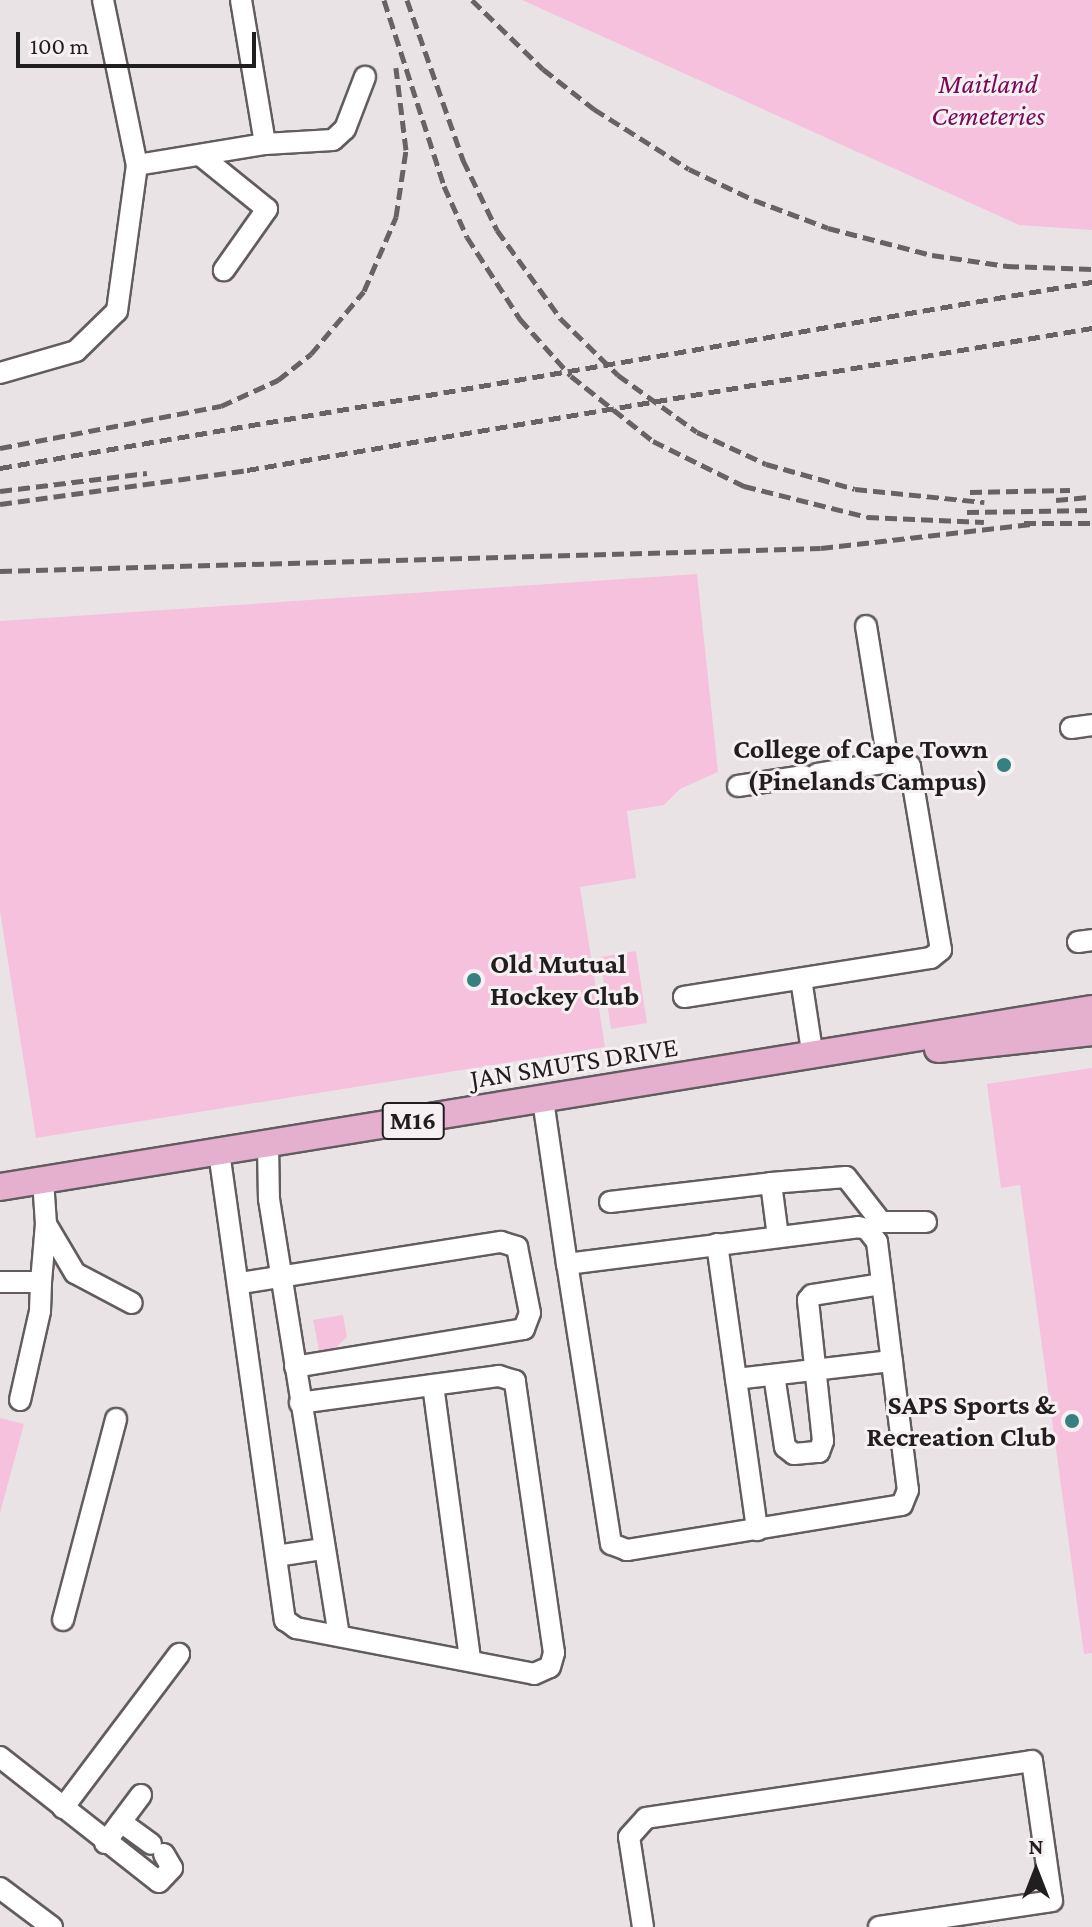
<!DOCTYPE html>
<style>
body{margin:0}
#map{position:relative;width:1092px;height:1927px;overflow:hidden;background:#e9e3e6;font-family:"Crimson Pro",serif}
div>[style]{position:absolute}
[style*='--x']{left:calc(var(--x)*1px);top:calc(var(--y)*1px);width:calc(var(--w)*1px);rotate:calc(var(--a)*1deg)}
.green>*{inset:0;background:#f6c1dd}
.roads{filter:drop-shadow(2px 0 #625c5f) drop-shadow(-2px 0 #625c5f) drop-shadow(0 2px #625c5f) drop-shadow(0 -2px #625c5f)}
.minor>*{height:20px;margin:-10px;padding:0 10px;transform-origin:10px;border-radius:10px;background:#fff}
.major>*{height:26px;margin:-13px;padding:0 13px;transform-origin:13px;border-radius:13px;background:#e4b0ce}
.rail>*{height:5px;margin-top:-2.5px;transform-origin:0;background:repeating-linear-gradient(90deg,#676365 0 12px,transparent 0 18px)}
.dots>*{width:22px;height:22px;translate:-50% -50%;box-sizing:border-box;border:4px solid #f6f0f3;border-radius:50%}
span{translate:-50% -50%;white-space:nowrap;text-align:center;line-height:1.15;-webkit-text-stroke:6px #f6f0f3;paint-order:stroke}
.shield-label span{padding:2px 6px;background:#f6f0f3;border:2px solid;border-radius:6px;-webkit-text-stroke-width:0}
.shield-label{font-size:26px;color:#201e1f;font-weight:700}
.park-label{font-size:28px;color:#790958;font-style:italic}
.poi-label{font-size:28px;color:#201e1f;font-weight:700}
.right{translate:-100% -50%;text-align:right}
.left{translate:0 -50%;text-align:left}
.street-label{font-size:28px;color:#201e1f}
.north{position:absolute;left:996px;top:1831px;width:80px;height:80px;-webkit-text-stroke:6px #f6f0f3;paint-order:stroke;rotate:0deg;font-size:22px;font-weight:700;line-height:32px;text-align:center;color:#201e1f}
.north::after{content:'';display:block;margin:auto;width:28px;height:36px;background:#201e1f;clip-path:polygon(50% 0,100% 100%,50% 72%,0 100%)}
.scale{position:absolute;left:16px;top:32px;width:240px;height:36px;box-sizing:border-box;border:4px solid #201e1f;border-top:0;padding-left:10px;font-size:24px;line-height:28px;white-space:nowrap;color:#201e1f;-webkit-text-stroke:6px #f6f0f3;paint-order:stroke}
</style>
<div id="map">
<div class="green">
<div style="clip-path:polygon(522px 0,1092px 0,1092px 230px,1019px 225px)"></div>
<div style="clip-path:polygon(697px 574px,718px 772px,680px 789px,664px 805px,627px 811px,636px 878px,580px 887px,605px 1047px,36px 1138px,0 911px,0 621px)"></div>
<div style="clip-path:polygon(636px 951px,647px 1023px,611px 1029px,600px 957px)"></div>
<div style="clip-path:polygon(1092px 1068px,1092px 1653px,1084px 1654px,1020px 1185px,1001px 1188px,987px 1084px)"></div>
<div style="clip-path:polygon(343px 1315px,347px 1337px,334px 1349px,319px 1350px,313px 1320px)"></div>
<div style="clip-path:polygon(0 1418px,24px 1424px,0 1513px)"></div>
</div>
<div class="roads">
<div class="minor">
<div style="--x:103;--y:0;--w:168;--a:78.4"></div>
<div style="--x:137;--y:165;--w:130;--a:-9.3"></div>
<div style="--x:265;--y:144;--w:68;--a:-3.4"></div>
<div style="--x:333;--y:140;--w:16;--a:-43"></div>
<div style="--x:345;--y:129;--w:56;--a:-69"></div>
<div style="--x:241;--y:0;--w:146;--a:80.5"></div>
<div style="--x:200;--y:155;--w:86;--a:38.9"></div>
<div style="--x:267;--y:209;--w:75;--a:125.2"></div>
<div style="--x:0;--y:373;--w:79;--a:-16.1"></div>
<div style="--x:76;--y:351;--w:57;--a:-44.3"></div>
<div style="--x:117;--y:311;--w:147;--a:-82.2"></div>
<div style="--x:866;--y:626;--w:138;--a:80.8"></div>
<div style="--x:1071;--y:728;--w:21;--a:-8"></div>
<div style="--x:738;--y:786;--w:67;--a:-8.6"></div>
<div style="--x:1078;--y:942;--w:14;--a:-8"></div>
<div style="--x:801;--y:979;--w:79;--a:81.3"></div>
<div style="--x:684;--y:997;--w:250;--a:-9"></div>
<div style="--x:931;--y:958;--w:13;--a:-39"></div>
<div style="--x:941;--y:950;--w:187;--a:-99.6"></div>
<div style="--x:910;--y:766;--w:22;--a:-170"></div>
<div style="--x:888;--y:762;--w:72;--a:170.4"></div>
<div style="--x:543;--y:1100;--w:166;--a:81.7"></div>
<div style="--x:268;--y:1144;--w:55;--a:89"></div>
<div style="--x:269;--y:1199;--w:442;--a:80.9"></div>
<div style="--x:219;--y:1152;--w:473;--a:82"></div>
<div style="--x:285;--y:1620;--w:14;--a:36"></div>
<div style="--x:296;--y:1628;--w:242;--a:10.9"></div>
<div style="--x:534;--y:1674;--w:17;--a:-24"></div>
<div style="--x:550;--y:1667;--w:15;--a:-74"></div>
<div style="--x:554;--y:1653;--w:275;--a:-98.2"></div>
<div style="--x:515;--y:1381;--w:17;--a:-163"></div>
<div style="--x:499;--y:1376;--w:201;--a:172.3"></div>
<div style="--x:771;--y:1183;--w:75;--a:-4.6"></div>
<div style="--x:846;--y:1177;--w:57;--a:52.1"></div>
<div style="--x:881;--y:1222;--w:45;--a:0"></div>
<div style="--x:610;--y:1202;--w:162;--a:-6.7"></div>
<div style="--x:771;--y:1183;--w:54;--a:82.6"></div>
<div style="--x:46;--y:1224;--w:57;--a:59.4"></div>
<div style="--x:75;--y:1273;--w:64;--a:27.8"></div>
<div style="--x:858;--y:1227;--w:9;--a:13"></div>
<div style="--x:867;--y:1229;--w:16;--a:52"></div>
<div style="--x:877;--y:1242;--w:250;--a:82.9"></div>
<div style="--x:908;--y:1490;--w:16;--a:112"></div>
<div style="--x:902;--y:1505;--w:279;--a:170.7"></div>
<div style="--x:627;--y:1550;--w:17;--a:-159"></div>
<div style="--x:611;--y:1544;--w:283;--a:-98.9"></div>
<div style="--x:567;--y:1264;--w:293;--a:-7.2"></div>
<div style="--x:717;--y:1244;--w:289;--a:82"></div>
<div style="--x:0;--y:1282;--w:41;--a:0"></div>
<div style="--x:41;--y:1282;--w:58;--a:-85.1"></div>
<div style="--x:46;--y:1224;--w:44;--a:-93.9"></div>
<div style="--x:241;--y:1283;--w:263;--a:-9"></div>
<div style="--x:501;--y:1242;--w:17;--a:17"></div>
<div style="--x:517;--y:1247;--w:67;--a:78.9"></div>
<div style="--x:530;--y:1313;--w:17;--a:111"></div>
<div style="--x:524;--y:1329;--w:232;--a:170.6"></div>
<div style="--x:774;--y:1375;--w:73;--a:81.3"></div>
<div style="--x:785;--y:1447;--w:11;--a:38"></div>
<div style="--x:794;--y:1454;--w:25;--a:-5"></div>
<div style="--x:819;--y:1452;--w:12;--a:-70"></div>
<div style="--x:823;--y:1441;--w:142;--a:-96.1"></div>
<div style="--x:808;--y:1300;--w:6;--a:-51"></div>
<div style="--x:812;--y:1295;--w:71;--a:-8.9"></div>
<div style="--x:736;--y:1379;--w:157;--a:-6.6"></div>
<div style="--x:433;--y:1385;--w:277;--a:82.3"></div>
<div style="--x:20;--y:1400;--w:91;--a:-77.3"></div>
<div style="--x:40;--y:1311;--w:29;--a:-88"></div>
<div style="--x:276;--y:1556;--w:48;--a:-8.5"></div>
<div style="--x:63;--y:1620;--w:208;--a:-75.2"></div>
<div style="--x:0;--y:1757;--w:202;--a:38.2"></div>
<div style="--x:159;--y:1882;--w:19;--a:-47"></div>
<div style="--x:172;--y:1868;--w:16;--a:-120"></div>
<div style="--x:63;--y:1808;--w:193;--a:-53"></div>
<div style="--x:121;--y:1822;--w:37;--a:36"></div>
<div style="--x:105;--y:1843;--w:60;--a:-53.1"></div>
<div style="--x:0;--y:1888;--w:65;--a:36.9"></div>
<div style="--x:643;--y:1927;--w:91;--a:-98.8"></div>
<div style="--x:629;--y:1837;--w:25;--a:-48"></div>
<div style="--x:646;--y:1818;--w:390;--a:-8.4"></div>
<div style="--x:1032;--y:1761;--w:141;--a:81.9"></div>
<div style="--x:1052;--y:1901;--w:175;--a:171.5"></div>
</div>
<div class="major">
<div style="--x:938;--y:1049;--w:155;--a:-6.3"></div>
<div style="--x:0;--y:1187;--w:1106;--a:-9.26"></div>
</div>
</div>
<div class="rail">
<div style="--x:384;--y:0;--w:195;--a:72.1"></div>
<div style="--x:444;--y:186;--w:56;--a:65.7"></div>
<div style="--x:467;--y:237;--w:98;--a:57.1"></div>
<div style="--x:520;--y:319;--w:76;--a:48.2"></div>
<div style="--x:571;--y:376;--w:105;--a:38.4"></div>
<div style="--x:653;--y:441;--w:102;--a:26.3"></div>
<div style="--x:744;--y:486;--w:127;--a:14.1"></div>
<div style="--x:867;--y:517;--w:117;--a:2.4"></div>
<div style="--x:407;--y:0;--w:170;--a:70.7"></div>
<div style="--x:463;--y:160;--w:78;--a:64.1"></div>
<div style="--x:497;--y:230;--w:110;--a:54.3"></div>
<div style="--x:561;--y:319;--w:80;--a:44.5"></div>
<div style="--x:618;--y:375;--w:97;--a:35.8"></div>
<div style="--x:697;--y:432;--w:76;--a:24.9"></div>
<div style="--x:766;--y:464;--w:92;--a:15.7"></div>
<div style="--x:855;--y:489;--w:130;--a:5.8"></div>
<div style="--x:472;--y:0;--w:99;--a:44.2"></div>
<div style="--x:543;--y:69;--w:65;--a:38.1"></div>
<div style="--x:594;--y:109;--w:112;--a:32.3"></div>
<div style="--x:689;--y:169;--w:72;--a:25.5"></div>
<div style="--x:754;--y:200;--w:79;--a:20.7"></div>
<div style="--x:828;--y:228;--w:107;--a:14.6"></div>
<div style="--x:932;--y:255;--w:76;--a:8.3"></div>
<div style="--x:1007;--y:266;--w:85;--a:2"></div>
<div style="--x:0;--y:448;--w:225;--a:-10.8"></div>
<div style="--x:221;--y:406;--w:63;--a:-24.5"></div>
<div style="--x:278;--y:380;--w:42;--a:-38.2"></div>
<div style="--x:311;--y:354;--w:82;--a:-49.9"></div>
<div style="--x:364;--y:291;--w:81;--a:-66.6"></div>
<div style="--x:396;--y:217;--w:68;--a:-81.5"></div>
<div style="--x:406;--y:150;--w:83;--a:-97"></div>
<div style="--x:0;--y:468;--w:1108;--a:-9.67"></div>
<div style="--x:0;--y:491;--w:148;--a:-7"></div>
<div style="--x:970;--y:492;--w:100;--a:-1.1"></div>
<div style="--x:1056;--y:500;--w:36;--a:-5"></div>
<div style="--x:0;--y:504;--w:249;--a:-7.8"></div>
<div style="--x:247;--y:470;--w:857;--a:-9.54"></div>
<div style="--x:967;--y:512;--w:125;--a:-0.9"></div>
<div style="--x:1024;--y:523;--w:68;--a:0"></div>
<div style="--x:0;--y:571;--w:821;--a:-1.6"></div>
<div style="--x:821;--y:548;--w:212;--a:-6.5"></div>
</div>
<div class="dots">
<div style="left:1004px;top:765px;background:#378080"></div>
<div style="left:474px;top:980px;background:#378080"></div>
<div style="left:1072px;top:1421px;background:#378080"></div>
</div>
<div class="shield-label">
<span style="left:413px;top:1121px">M16</span>
</div>
<div class="park-label">
<span style="left:988px;top:100px">Maitland<br>Cemeteries</span>
</div>
<div class="poi-label">
<span class="right" style="left:988px;top:765px">College of Cape Town<br>(Pinelands Campus)</span>
<span class="left" style="left:490px;top:980px">Old Mutual<br>Hockey Club</span>
<span class="right" style="left:1056px;top:1421px">SAPS Sports &amp;<br>Recreation Club</span>
</div>
<div class="street-label">
<span style="left:574px;top:1063px;rotate:-9deg">JAN SMUTS DRIVE</span>
</div>
<div class="north">N</div>
<div class="scale">100 m</div>
</div>
